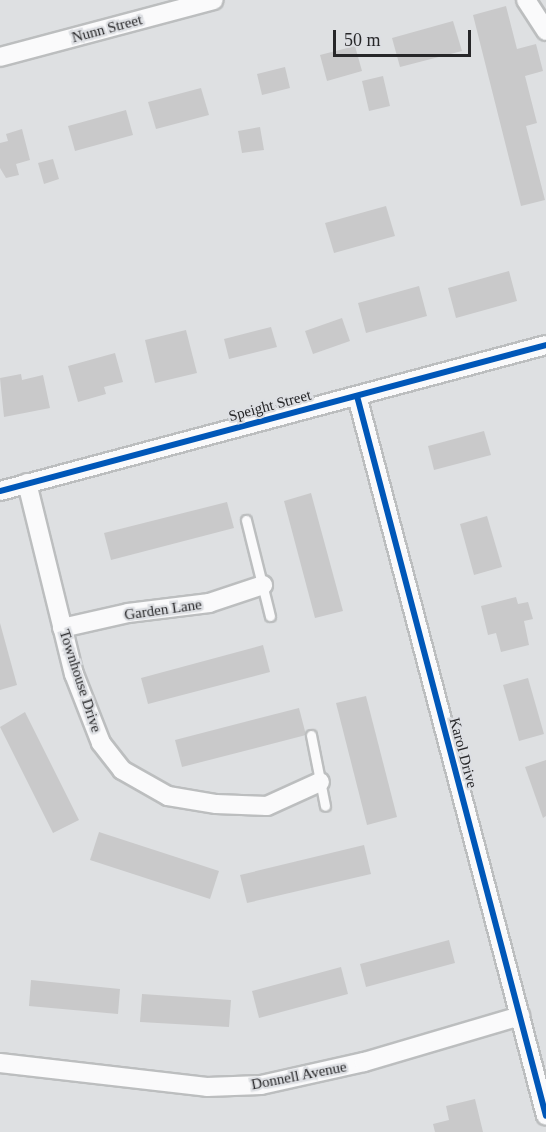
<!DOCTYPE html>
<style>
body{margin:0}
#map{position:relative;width:546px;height:1132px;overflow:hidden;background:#dee0e2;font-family:"Times New Roman",serif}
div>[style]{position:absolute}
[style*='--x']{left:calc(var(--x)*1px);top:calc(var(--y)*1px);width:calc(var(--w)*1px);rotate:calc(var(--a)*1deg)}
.building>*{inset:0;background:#c9c9ca}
.roads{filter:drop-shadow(2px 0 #bcbebf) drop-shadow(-2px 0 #bcbebf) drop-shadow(0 2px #bcbebf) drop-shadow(0 -2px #bcbebf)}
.service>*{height:9px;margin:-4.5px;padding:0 4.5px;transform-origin:4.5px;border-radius:4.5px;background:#fafafb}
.minor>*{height:18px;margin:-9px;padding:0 9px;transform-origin:9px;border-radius:9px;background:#fafafb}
.cycleway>*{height:6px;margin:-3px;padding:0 3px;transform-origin:3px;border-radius:3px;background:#0057b8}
span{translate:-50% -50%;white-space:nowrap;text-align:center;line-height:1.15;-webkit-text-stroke:4.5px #dddfe3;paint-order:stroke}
.street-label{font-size:15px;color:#272729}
.scale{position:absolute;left:333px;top:30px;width:138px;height:27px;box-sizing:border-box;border:3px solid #272729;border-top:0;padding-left:8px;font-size:18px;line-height:21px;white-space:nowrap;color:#272729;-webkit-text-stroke:4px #dddfe3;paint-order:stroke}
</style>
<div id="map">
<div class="building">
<div style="clip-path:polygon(506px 6px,517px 49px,536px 44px,543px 71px,525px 76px,537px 123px,526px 126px,545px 200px,521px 206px,473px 15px)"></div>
<div style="clip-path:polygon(453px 21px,462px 51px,400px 67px,392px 38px)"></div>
<div style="clip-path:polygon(355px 46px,362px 71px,327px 81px,320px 55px)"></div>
<div style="clip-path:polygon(285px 67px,290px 88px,262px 95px,257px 74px)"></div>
<div style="clip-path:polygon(383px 76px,390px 106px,369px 111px,362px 81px)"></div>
<div style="clip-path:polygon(201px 88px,209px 115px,156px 129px,148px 102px)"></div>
<div style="clip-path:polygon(126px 110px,133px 135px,75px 151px,68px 126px)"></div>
<div style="clip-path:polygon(260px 127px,264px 150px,242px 153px,238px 131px)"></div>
<div style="clip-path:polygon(22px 129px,30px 160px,16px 164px,19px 175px,6px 178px,0 168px,0 143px,8px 141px,6px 134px)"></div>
<div style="clip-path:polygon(53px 159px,59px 179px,44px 184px,38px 163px)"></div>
<div style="clip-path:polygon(386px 206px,395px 236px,334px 253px,325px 223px)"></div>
<div style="clip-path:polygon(509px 271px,517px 301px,456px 318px,448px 288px)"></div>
<div style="clip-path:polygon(419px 286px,427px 316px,366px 333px,358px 303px)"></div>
<div style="clip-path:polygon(342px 318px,350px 341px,313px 354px,305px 331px)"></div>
<div style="clip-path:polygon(271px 327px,277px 347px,229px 359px,224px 339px)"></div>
<div style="clip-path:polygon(186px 330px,197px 373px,155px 383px,145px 340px)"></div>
<div style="clip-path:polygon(115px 353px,123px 382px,104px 387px,106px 394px,78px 402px,68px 366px)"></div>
<div style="clip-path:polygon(21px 374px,22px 380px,43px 375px,50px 408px,4px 417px,0 378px)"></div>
<div style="clip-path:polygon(484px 431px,491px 455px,434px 470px,428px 446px)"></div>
<div style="clip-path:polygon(311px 493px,343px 611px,315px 618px,284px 501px)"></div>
<div style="clip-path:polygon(227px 502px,234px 528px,111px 560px,104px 533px)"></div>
<div style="clip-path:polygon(487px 516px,502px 567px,474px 575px,460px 524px)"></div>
<div style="clip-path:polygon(516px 597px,518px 604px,528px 602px,533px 619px,524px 621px,529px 645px,501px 652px,496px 633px,488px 635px,481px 606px)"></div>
<div style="clip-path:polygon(0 623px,17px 685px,0 690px)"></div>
<div style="clip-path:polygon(263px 645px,270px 672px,148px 704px,141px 678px)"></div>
<div style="clip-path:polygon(528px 678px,544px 734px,519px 741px,503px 685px)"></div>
<div style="clip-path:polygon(366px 696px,397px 817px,367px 825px,336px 703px)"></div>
<div style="clip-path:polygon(299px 708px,306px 735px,182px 767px,175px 740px)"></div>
<div style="clip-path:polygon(25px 712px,79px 820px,53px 833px,0 727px)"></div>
<div style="clip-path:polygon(546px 760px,546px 816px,543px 818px,525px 767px)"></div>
<div style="clip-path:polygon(99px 832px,219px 871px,210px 899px,90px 860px)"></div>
<div style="clip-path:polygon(364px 845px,371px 874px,247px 903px,240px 875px)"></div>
<div style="clip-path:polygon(449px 940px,455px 963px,366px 987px,360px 964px)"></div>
<div style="clip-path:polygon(341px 967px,348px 994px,259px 1018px,252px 991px)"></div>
<div style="clip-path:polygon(31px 980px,120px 989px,118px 1014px,29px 1006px)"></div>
<div style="clip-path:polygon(142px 994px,231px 1000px,229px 1027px,140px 1022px)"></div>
<div style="clip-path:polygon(475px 1099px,483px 1132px,435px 1132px,433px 1124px,449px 1120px,446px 1106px)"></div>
</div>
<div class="roads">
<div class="service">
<div style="--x:246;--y:520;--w:99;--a:76"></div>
<div style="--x:311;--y:735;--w:72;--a:78.8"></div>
</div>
<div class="minor">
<div style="--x:526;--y:0;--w:37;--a:57"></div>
<div style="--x:0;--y:57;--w:221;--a:-14.9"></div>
<div style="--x:357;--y:396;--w:744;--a:75.29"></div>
<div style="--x:27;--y:483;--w:197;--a:76.2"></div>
<div style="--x:74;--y:674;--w:74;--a:68.6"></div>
<div style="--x:101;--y:743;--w:34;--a:52"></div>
<div style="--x:122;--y:770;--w:53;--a:29.5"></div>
<div style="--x:168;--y:796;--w:49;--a:9.5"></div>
<div style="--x:216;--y:804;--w:51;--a:2.2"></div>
<div style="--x:267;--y:806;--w:58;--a:-24.4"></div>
<div style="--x:0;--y:491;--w:565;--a:-14.97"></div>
<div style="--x:62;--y:628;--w:68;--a:-12.8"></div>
<div style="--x:128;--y:613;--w:82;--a:-7"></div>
<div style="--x:209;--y:603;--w:57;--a:-18.4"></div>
<div style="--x:0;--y:1063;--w:208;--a:6.6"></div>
<div style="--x:207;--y:1087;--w:54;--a:-2.1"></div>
<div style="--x:261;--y:1085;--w:106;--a:-12.6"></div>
<div style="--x:364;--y:1062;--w:163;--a:-16.4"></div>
</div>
</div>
<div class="cycleway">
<div style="--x:357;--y:396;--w:744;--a:75.29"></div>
<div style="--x:0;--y:491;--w:565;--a:-14.97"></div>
</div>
<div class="street-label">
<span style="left:107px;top:29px;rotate:-15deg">Nunn Street</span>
<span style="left:270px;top:406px;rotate:-15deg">Speight Street</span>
<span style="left:163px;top:610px;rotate:-8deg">Garden Lane</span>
<span style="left:80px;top:681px;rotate:72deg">Townhouse Drive</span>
<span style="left:463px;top:753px;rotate:75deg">Karol Drive</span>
<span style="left:299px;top:1076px;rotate:-11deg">Donnell Avenue</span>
</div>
<div class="scale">50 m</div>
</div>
